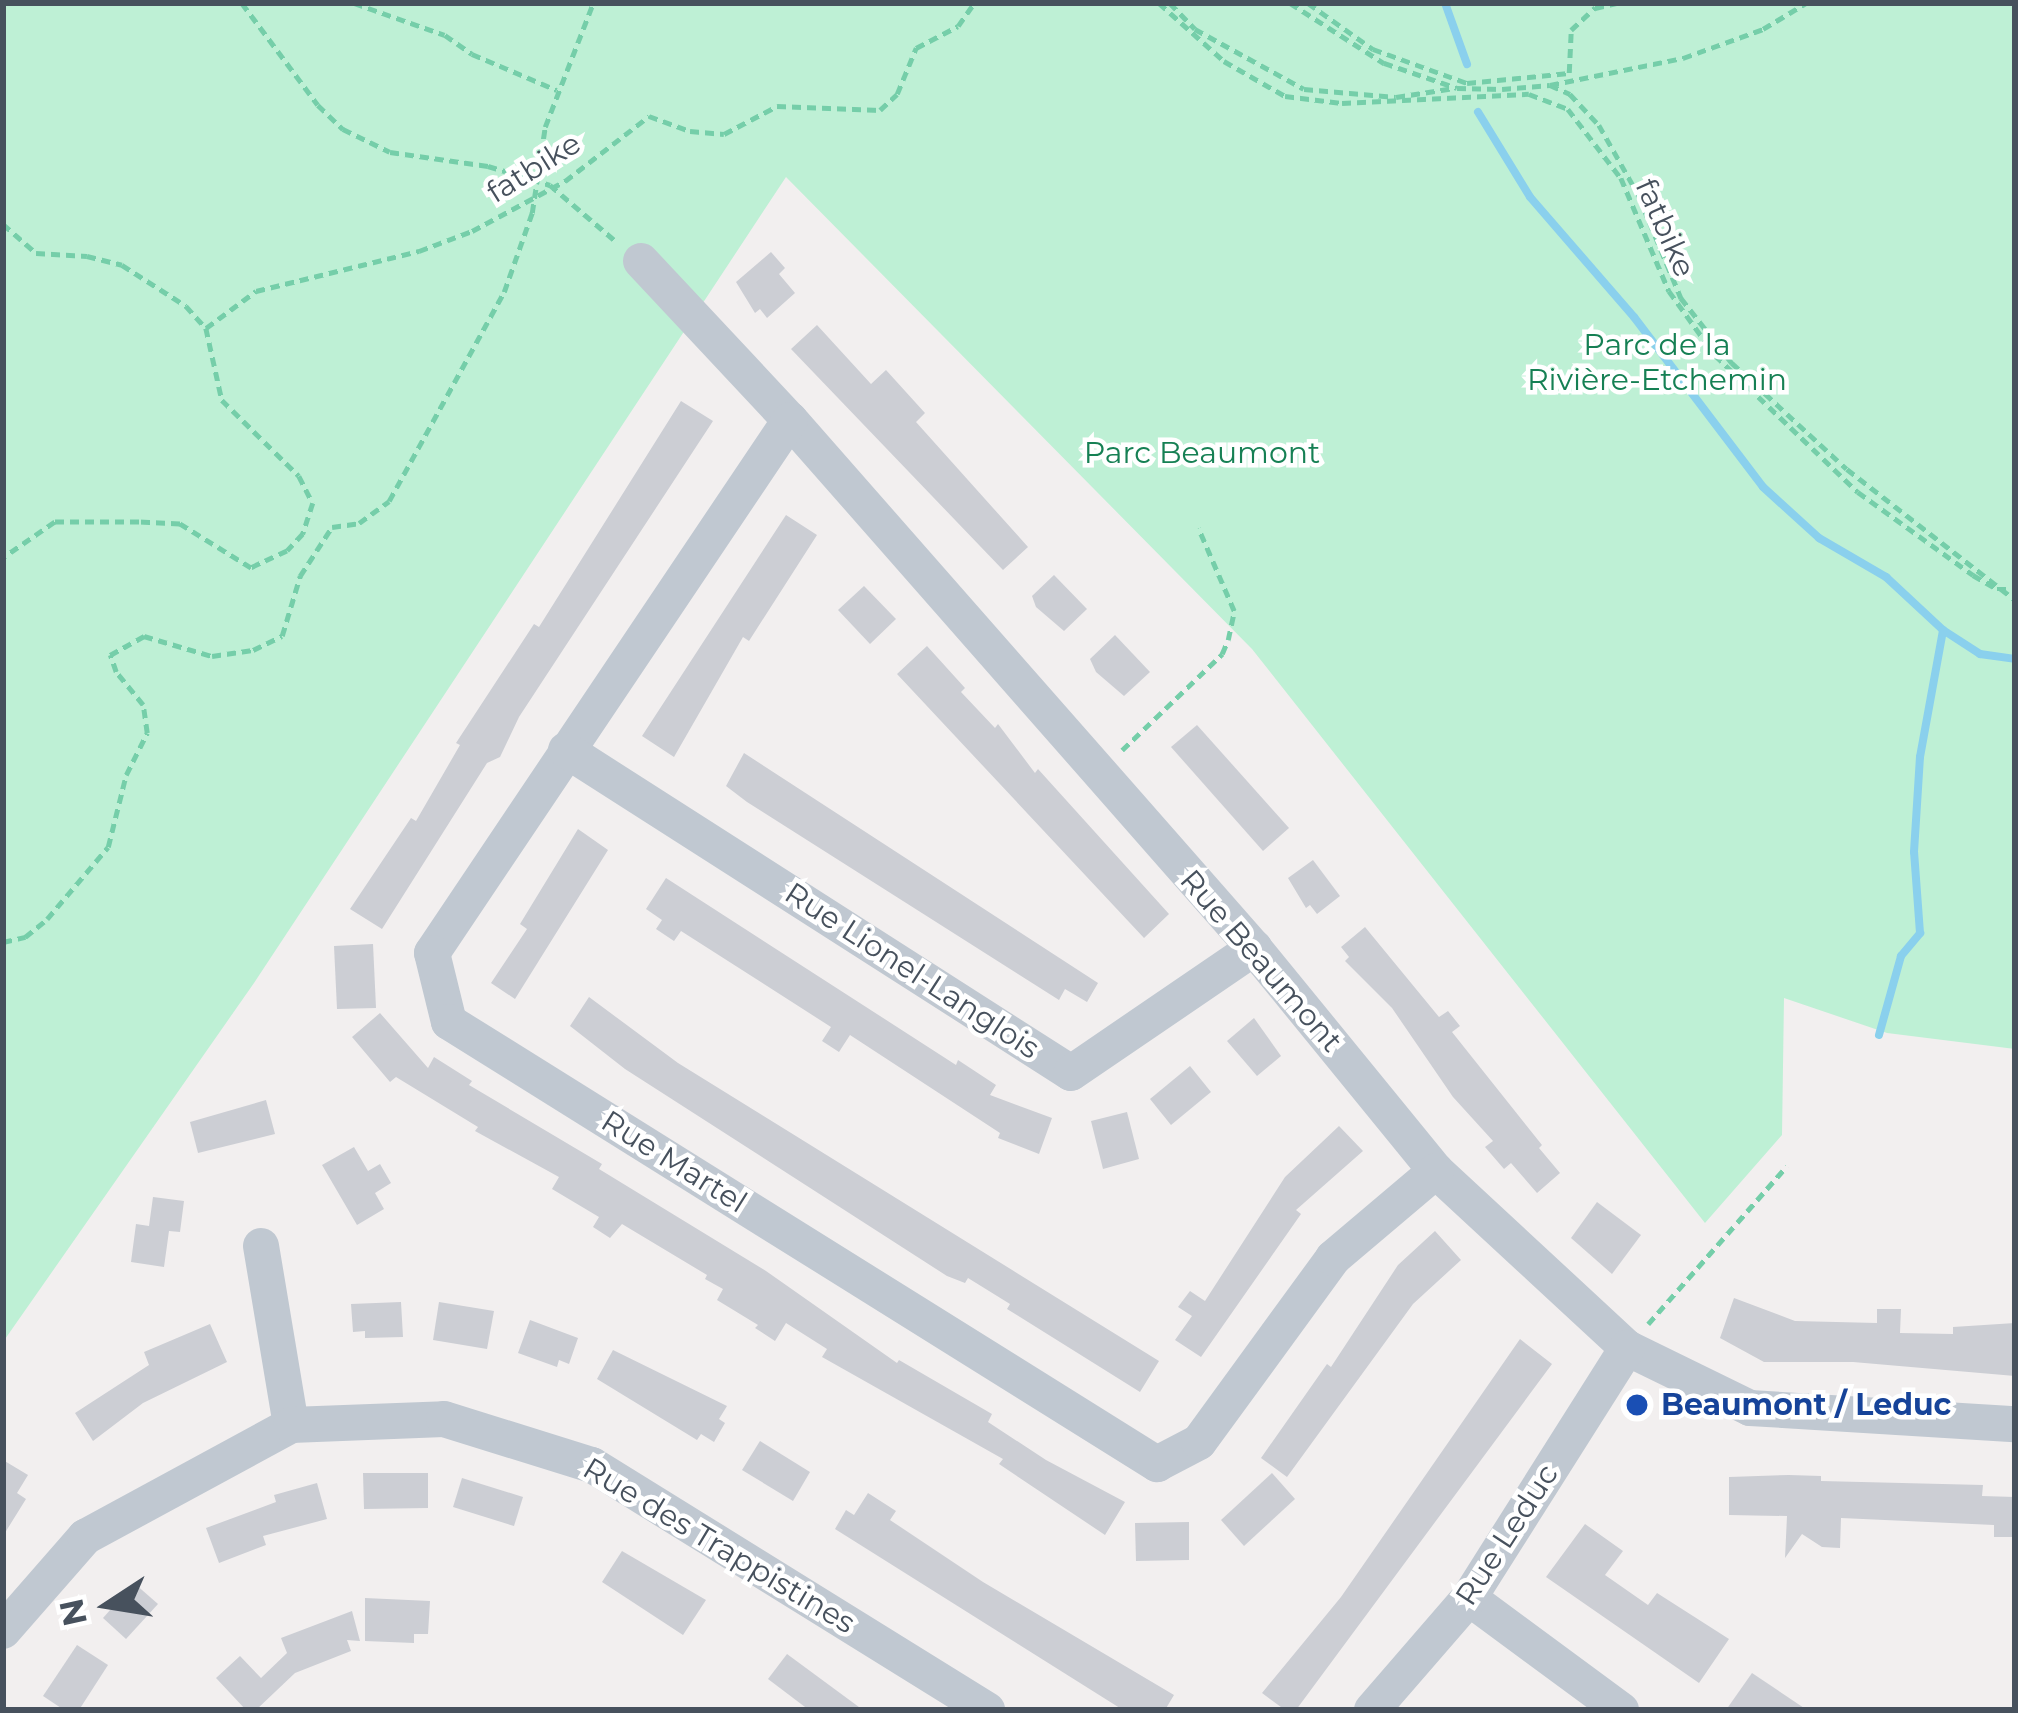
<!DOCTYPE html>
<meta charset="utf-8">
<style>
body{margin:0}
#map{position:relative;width:2018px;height:1713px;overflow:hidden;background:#f2efef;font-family:Montserrat,sans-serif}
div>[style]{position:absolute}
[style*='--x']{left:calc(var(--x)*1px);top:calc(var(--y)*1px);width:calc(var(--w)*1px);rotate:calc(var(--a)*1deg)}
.green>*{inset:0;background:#bef0d5}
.stream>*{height:8px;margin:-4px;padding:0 4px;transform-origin:4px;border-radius:4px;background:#8ad0ed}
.building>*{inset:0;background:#ccced4}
.path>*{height:4.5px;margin-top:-2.25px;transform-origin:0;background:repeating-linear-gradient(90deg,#75cea9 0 9px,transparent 0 15px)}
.minor>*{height:36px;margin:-18px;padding:0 18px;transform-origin:18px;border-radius:18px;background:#c0c8d1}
.dots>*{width:33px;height:33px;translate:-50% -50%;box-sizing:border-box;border:6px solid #fff;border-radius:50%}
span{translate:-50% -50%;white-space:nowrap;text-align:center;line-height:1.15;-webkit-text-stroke:9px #fff;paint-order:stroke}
.street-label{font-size:30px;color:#47515d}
.park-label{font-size:30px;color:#168054}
.transit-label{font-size:30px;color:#164399;font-weight:700}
.left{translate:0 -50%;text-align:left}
.frame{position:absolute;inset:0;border:6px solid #47515d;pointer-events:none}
.north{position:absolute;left:48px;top:1545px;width:120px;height:120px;-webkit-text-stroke:9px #fff;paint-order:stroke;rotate:258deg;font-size:33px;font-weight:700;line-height:48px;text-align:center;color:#47515d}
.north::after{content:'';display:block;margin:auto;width:42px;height:54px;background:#47515d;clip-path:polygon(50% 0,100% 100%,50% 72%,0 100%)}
</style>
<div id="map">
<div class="green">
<div style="clip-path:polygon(3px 3px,2015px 3px,2015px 1049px,1887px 1033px,1784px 998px,1782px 1135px,1705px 1223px,1252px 649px,786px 177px,254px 983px,3px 1342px)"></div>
</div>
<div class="stream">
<div style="--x:1445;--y:3;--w:65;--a:70.2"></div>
<div style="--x:1478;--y:112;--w:100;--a:58.5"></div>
<div style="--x:1530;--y:197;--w:159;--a:49.1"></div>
<div style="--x:1634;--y:317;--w:213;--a:52.8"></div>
<div style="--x:1763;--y:487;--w:76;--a:42.3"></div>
<div style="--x:1819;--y:538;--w:78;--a:30.2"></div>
<div style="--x:1886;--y:577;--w:78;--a:42.9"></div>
<div style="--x:1943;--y:630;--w:44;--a:33"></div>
<div style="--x:1980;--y:654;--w:35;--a:8"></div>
<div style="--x:1879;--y:1035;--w:82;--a:-74.4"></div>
<div style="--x:1901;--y:956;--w:30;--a:-50"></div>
<div style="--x:1920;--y:933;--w:81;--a:-94.2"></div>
<div style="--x:1914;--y:852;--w:95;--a:-86.4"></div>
<div style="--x:1920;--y:757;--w:129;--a:-79.7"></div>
</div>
<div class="building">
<div style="clip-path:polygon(771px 252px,785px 268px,779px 274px,795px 293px,767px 318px,760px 309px,755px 313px,736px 282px)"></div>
<div style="clip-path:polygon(817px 325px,871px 384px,886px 370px,925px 413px,916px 422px,1028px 547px,1003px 570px,791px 349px)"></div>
<div style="clip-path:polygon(681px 401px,713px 421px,519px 717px,500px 757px,487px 763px,382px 929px,350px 909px,411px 818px,416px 821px,460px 745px,456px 743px,534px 624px,539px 627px)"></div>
<div style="clip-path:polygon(786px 515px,817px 535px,749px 641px,743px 637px,674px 757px,642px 736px)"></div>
<div style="clip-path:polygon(1054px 575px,1087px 609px,1064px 631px,1036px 607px,1032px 596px)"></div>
<div style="clip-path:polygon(864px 586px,896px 619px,870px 644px,838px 610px)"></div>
<div style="clip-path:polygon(1115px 635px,1150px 672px,1124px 696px,1096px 672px,1090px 659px)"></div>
<div style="clip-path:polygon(927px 646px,965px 688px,961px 692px,995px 728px,998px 724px,1035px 773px,1038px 769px,1169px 914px,1144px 938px,897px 674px)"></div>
<div style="clip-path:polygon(1197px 725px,1289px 828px,1263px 851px,1171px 747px)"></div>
<div style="clip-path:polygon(744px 753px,1098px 983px,1087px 1002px,1065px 989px,1059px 1000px,747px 802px,726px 786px)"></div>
<div style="clip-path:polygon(578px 829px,608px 850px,515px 999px,491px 983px,527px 929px,520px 924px)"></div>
<div style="clip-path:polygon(1313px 860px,1340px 896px,1317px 914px,1310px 905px,1306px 908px,1288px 878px)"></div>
<div style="clip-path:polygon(666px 878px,956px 1065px,958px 1060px,996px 1085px,990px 1095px,1052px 1118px,1039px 1154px,998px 1138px,1000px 1133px,850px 1035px,839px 1052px,822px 1041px,831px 1027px,681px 931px,674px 941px,656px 929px,662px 920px,646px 909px)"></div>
<div style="clip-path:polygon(1365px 927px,1439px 1017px,1448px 1011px,1460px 1026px,1452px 1032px,1542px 1145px,1539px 1148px,1560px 1173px,1537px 1193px,1511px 1163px,1504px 1169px,1485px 1147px,1493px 1141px,1453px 1097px,1392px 1008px,1345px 961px,1349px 957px,1341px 947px)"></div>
<div style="clip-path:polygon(373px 944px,376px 1008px,337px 1009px,334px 946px)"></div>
<div style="clip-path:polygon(589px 997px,678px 1063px,1159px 1361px,1140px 1392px,1007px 1309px,1010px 1304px,968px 1278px,965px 1283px,947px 1276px,625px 1069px,570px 1026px)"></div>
<div style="clip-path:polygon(380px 1013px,428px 1068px,434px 1057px,472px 1081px,469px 1085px,602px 1164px,599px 1169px,766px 1271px,897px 1363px,899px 1360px,992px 1414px,988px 1422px,1046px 1460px,1125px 1502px,1105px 1535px,999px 1464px,1003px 1459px,822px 1357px,827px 1349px,786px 1323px,775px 1341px,755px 1328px,758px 1325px,717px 1300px,723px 1289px,705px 1279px,707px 1275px,622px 1224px,610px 1238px,593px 1227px,599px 1217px,552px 1189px,559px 1177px,475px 1131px,478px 1127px,396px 1077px,390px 1082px,352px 1037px)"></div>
<div style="clip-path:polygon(1254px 1018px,1281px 1056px,1257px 1076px,1227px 1041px)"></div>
<div style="clip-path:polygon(1190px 1066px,1211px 1092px,1171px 1125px,1150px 1099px)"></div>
<div style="clip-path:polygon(266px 1100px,275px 1134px,198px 1153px,190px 1122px)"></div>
<div style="clip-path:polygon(1127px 1112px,1139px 1159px,1103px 1169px,1091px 1121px)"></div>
<div style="clip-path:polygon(1339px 1126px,1363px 1151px,1296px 1210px,1301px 1214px,1201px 1357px,1175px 1340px,1192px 1316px,1178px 1307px,1190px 1291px,1205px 1301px,1285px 1177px)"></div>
<div style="clip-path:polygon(354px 1147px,368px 1171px,380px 1164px,391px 1183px,375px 1193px,384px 1209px,357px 1225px,322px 1165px)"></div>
<div style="clip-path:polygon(153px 1197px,184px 1201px,180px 1232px,169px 1231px,164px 1267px,131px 1262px,136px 1224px,149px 1226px)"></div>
<div style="clip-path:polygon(1597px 1202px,1641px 1235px,1612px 1274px,1571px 1238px)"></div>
<div style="clip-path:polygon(1435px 1231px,1461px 1260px,1413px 1304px,1287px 1477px,1261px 1458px,1327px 1364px,1331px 1367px,1398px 1265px)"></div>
<div style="clip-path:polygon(1734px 1298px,1795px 1321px,1877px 1323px,1877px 1309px,1901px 1309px,1900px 1333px,1953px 1334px,1953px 1327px,2015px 1323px,2015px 1376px,1853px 1362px,1764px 1362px,1720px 1338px)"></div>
<div style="clip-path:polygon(401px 1302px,403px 1337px,365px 1338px,365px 1331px,353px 1332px,351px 1304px)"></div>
<div style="clip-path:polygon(439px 1302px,494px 1311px,487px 1349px,433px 1340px)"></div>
<div style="clip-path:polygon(530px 1320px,578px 1338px,569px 1364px,559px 1360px,557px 1367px,518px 1353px)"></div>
<div style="clip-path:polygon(210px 1324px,227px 1362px,143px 1403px,93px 1441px,75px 1413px,149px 1365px,144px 1352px)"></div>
<div style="clip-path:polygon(1520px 1339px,1552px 1364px,1296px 1710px,1285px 1710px,1262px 1693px,1341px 1597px)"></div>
<div style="clip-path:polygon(613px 1350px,727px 1406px,719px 1419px,725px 1423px,714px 1442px,701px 1434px,697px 1440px,597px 1379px)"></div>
<div style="clip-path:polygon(760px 1441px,810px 1472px,793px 1501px,742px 1470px)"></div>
<div style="clip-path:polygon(3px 1460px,28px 1475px,17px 1493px,26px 1499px,3px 1536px)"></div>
<div style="clip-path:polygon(363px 1473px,428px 1473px,428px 1508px,364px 1509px)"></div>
<div style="clip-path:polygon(1272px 1473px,1295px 1499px,1244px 1546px,1221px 1520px)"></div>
<div style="clip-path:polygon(1789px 1475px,1821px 1476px,1821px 1481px,1983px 1485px,1982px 1496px,2015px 1497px,2015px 1537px,1994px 1537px,1994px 1525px,1841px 1518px,1840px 1548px,1822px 1547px,1802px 1534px,1785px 1558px,1787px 1516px,1729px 1515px,1729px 1477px)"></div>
<div style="clip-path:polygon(462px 1478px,523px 1497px,514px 1526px,453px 1507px)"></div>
<div style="clip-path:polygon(317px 1483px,327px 1519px,263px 1536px,266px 1545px,219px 1563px,206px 1528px,276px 1502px,274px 1495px)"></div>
<div style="clip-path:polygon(868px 1493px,896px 1511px,890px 1520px,983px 1582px,1174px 1695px,1165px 1710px,1123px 1710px,835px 1529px,846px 1510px,854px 1515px)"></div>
<div style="clip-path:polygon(1189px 1522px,1189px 1560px,1136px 1561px,1135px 1523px)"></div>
<div style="clip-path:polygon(1585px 1524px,1623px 1551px,1605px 1575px,1648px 1605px,1657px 1593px,1729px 1639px,1699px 1683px,1546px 1577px)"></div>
<div style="clip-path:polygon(622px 1551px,706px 1600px,683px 1635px,602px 1582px)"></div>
<div style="clip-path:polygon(134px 1583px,158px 1604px,126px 1639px,103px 1618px)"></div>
<div style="clip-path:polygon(365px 1598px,430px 1601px,428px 1634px,414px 1634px,414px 1643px,365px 1641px)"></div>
<div style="clip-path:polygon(352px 1611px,360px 1641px,347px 1640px,351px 1651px,295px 1673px,256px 1710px,246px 1710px,216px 1678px,240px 1656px,261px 1678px,287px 1653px,281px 1638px)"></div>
<div style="clip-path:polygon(77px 1645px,108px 1665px,79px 1710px,64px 1710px,43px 1696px)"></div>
<div style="clip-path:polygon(787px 1654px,863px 1710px,809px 1710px,768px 1679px)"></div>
<div style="clip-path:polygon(1752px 1673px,1807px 1710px,1726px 1710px)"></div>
</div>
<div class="path">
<div style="--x:242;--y:3;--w:127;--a:53.3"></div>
<div style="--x:318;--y:105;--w:35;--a:44"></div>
<div style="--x:343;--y:129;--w:52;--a:26.1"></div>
<div style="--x:390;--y:152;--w:99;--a:8.1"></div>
<div style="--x:488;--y:166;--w:65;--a:17"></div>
<div style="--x:550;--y:185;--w:89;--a:40.5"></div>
<div style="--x:354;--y:3;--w:96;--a:19.4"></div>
<div style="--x:445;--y:35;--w:33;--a:35"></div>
<div style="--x:472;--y:54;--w:92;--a:23"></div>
<div style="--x:1159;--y:3;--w:87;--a:41.7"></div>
<div style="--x:1224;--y:61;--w:70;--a:29.8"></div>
<div style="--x:1285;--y:96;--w:57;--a:7"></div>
<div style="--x:1342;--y:103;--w:187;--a:-2.8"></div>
<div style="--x:1529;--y:94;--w:42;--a:21"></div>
<div style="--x:1568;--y:109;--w:87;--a:52.5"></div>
<div style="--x:1621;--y:178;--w:123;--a:67"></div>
<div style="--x:1669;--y:291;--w:79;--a:54.3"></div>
<div style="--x:1715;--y:355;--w:198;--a:43.8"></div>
<div style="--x:1858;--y:492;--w:142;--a:35.8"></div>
<div style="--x:1973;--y:575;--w:28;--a:30"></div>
<div style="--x:1997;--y:589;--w:18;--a:0"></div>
<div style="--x:1170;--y:3;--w:36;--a:46"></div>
<div style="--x:1195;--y:29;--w:124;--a:28.8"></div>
<div style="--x:1304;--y:89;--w:92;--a:5"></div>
<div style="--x:1396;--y:97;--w:59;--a:-8.8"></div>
<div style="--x:1290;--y:3;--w:112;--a:32.6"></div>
<div style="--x:1384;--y:63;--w:77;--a:18.9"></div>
<div style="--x:1457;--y:88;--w:45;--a:1.3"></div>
<div style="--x:1502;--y:89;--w:48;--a:-4.8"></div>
<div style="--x:1550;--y:85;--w:136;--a:-11.5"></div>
<div style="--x:1683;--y:58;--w:85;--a:-19.9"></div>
<div style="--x:1763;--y:29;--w:50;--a:-31.2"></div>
<div style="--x:1308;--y:3;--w:80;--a:35.3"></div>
<div style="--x:1373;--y:49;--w:100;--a:19.9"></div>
<div style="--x:1467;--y:83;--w:102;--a:-5.6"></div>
<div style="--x:1569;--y:73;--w:43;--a:-87.3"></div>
<div style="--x:1571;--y:30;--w:33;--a:-43"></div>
<div style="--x:1595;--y:8;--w:22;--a:-13"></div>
<div style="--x:1550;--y:85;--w:22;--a:24"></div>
<div style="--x:1570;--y:94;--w:42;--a:46.9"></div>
<div style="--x:1599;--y:125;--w:79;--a:60.5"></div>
<div style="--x:1638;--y:194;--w:113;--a:67.5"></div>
<div style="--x:1681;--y:298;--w:83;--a:51.9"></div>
<div style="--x:1732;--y:363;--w:156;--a:42.7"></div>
<div style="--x:1847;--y:469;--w:213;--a:37.9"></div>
<div style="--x:3;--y:224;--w:44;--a:41.3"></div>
<div style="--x:36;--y:253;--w:51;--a:3.4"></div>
<div style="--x:87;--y:256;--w:36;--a:14"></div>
<div style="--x:122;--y:265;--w:76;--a:32.6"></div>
<div style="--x:186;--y:306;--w:30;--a:48"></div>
<div style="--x:206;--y:328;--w:74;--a:77.5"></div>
<div style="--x:222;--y:400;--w:108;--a:44.6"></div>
<div style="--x:299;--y:476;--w:30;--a:63"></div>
<div style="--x:313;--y:503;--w:33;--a:108"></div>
<div style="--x:303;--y:534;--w:23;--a:133"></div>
<div style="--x:287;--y:551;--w:40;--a:155"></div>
<div style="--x:251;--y:568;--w:84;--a:-148.2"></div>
<div style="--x:180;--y:524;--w:41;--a:-177.2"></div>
<div style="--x:139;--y:522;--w:84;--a:180"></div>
<div style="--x:55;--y:522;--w:63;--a:145.3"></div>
<div style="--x:206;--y:328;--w:62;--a:-36.5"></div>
<div style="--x:256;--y:291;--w:168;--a:-13.8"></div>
<div style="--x:419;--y:251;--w:57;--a:-20.7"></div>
<div style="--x:472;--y:231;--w:106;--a:-28.3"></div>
<div style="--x:565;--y:181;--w:106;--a:-37.7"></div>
<div style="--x:649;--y:116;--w:44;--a:20.1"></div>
<div style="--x:690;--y:131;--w:34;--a:5"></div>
<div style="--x:724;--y:134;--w:60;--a:-27.8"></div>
<div style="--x:777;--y:106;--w:103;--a:2.2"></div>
<div style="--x:880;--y:110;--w:23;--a:-43"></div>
<div style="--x:897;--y:94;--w:50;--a:-67.6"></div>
<div style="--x:916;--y:48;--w:47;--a:-27.6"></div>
<div style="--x:958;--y:26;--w:28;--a:-55"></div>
<div style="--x:1122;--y:750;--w:139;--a:-43.8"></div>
<div style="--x:1222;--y:654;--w:15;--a:-67"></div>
<div style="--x:1228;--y:640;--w:30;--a:-78"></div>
<div style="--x:1234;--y:611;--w:90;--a:-113.4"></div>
<div style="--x:3;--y:942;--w:23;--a:-13"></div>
<div style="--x:25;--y:937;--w:28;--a:-39"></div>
<div style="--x:47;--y:919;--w:94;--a:-49.7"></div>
<div style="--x:108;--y:847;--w:74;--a:-76"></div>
<div style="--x:126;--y:775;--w:47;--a:-63.4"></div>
<div style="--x:147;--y:733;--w:28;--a:-98"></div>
<div style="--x:143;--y:705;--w:43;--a:-129.3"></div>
<div style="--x:116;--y:672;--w:18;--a:-109"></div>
<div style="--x:110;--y:655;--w:39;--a:-29"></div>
<div style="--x:144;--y:636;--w:71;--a:16.4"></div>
<div style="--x:212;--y:656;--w:41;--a:-8.3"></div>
<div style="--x:253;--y:650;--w:32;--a:-26"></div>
<div style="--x:282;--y:636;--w:63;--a:-73.3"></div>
<div style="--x:300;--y:576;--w:59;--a:-56.9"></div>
<div style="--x:332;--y:527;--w:27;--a:-8"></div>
<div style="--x:359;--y:523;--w:37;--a:-36"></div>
<div style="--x:389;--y:501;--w:239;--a:-61.2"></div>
<div style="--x:504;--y:292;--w:84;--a:-70.5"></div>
<div style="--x:532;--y:213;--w:87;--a:-81.4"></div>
<div style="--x:545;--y:127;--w:133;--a:-68.8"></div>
<div style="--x:1648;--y:1324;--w:210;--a:-48.7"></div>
</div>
<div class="minor">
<div style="--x:641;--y:261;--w:218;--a:46.9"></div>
<div style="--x:790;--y:420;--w:703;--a:48.69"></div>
<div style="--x:1254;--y:948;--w:288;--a:50.8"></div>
<div style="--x:1436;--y:1171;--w:260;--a:42.8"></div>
<div style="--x:1627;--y:1348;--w:137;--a:26"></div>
<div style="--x:1750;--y:1408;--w:265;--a:3.5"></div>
<div style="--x:790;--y:420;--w:642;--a:123.89"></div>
<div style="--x:432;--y:953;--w:71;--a:76.2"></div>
<div style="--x:449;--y:1022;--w:835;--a:31.98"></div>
<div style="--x:1157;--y:1464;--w:47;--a:-27.6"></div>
<div style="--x:1199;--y:1442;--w:228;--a:-53.9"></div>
<div style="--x:1333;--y:1258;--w:135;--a:-40.2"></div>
<div style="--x:566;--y:750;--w:599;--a:32.6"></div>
<div style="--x:1071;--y:1073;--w:222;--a:-34.3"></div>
<div style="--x:261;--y:1246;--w:181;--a:80.5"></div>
<div style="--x:1469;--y:1598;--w:189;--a:36.4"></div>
<div style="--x:3;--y:1631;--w:125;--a:-48.9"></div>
<div style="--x:85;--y:1537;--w:234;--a:-28.5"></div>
<div style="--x:291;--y:1425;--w:153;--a:-2.2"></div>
<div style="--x:444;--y:1419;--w:155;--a:17.3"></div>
<div style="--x:592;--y:1465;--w:465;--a:31.8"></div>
<div style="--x:1372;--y:1710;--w:148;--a:-49.1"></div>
<div style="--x:1469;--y:1598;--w:296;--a:-57.7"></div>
</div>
<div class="dots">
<div style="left:1637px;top:1405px;background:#1a4fb4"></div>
</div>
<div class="street-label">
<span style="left:534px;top:168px;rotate:-32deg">fatbike</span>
<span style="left:1665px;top:228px;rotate:66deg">fatbike</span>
<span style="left:1261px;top:961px;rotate:49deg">Rue Beaumont</span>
<span style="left:912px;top:971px;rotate:33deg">Rue Lionel-Langlois</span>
<span style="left:674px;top:1162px;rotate:32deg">Rue Martel</span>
<span style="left:1507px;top:1535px;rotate:-57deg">Rue Leduc</span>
<span style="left:719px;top:1546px;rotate:31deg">Rue des Trappistines</span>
</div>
<div class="park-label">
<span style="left:1657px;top:362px">Parc de la<br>Rivière-Etchemin</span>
<span style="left:1202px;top:453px">Parc Beaumont</span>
</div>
<div class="transit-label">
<span class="left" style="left:1661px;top:1405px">Beaumont / Leduc</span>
</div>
<div class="frame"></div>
<div class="north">N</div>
</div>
